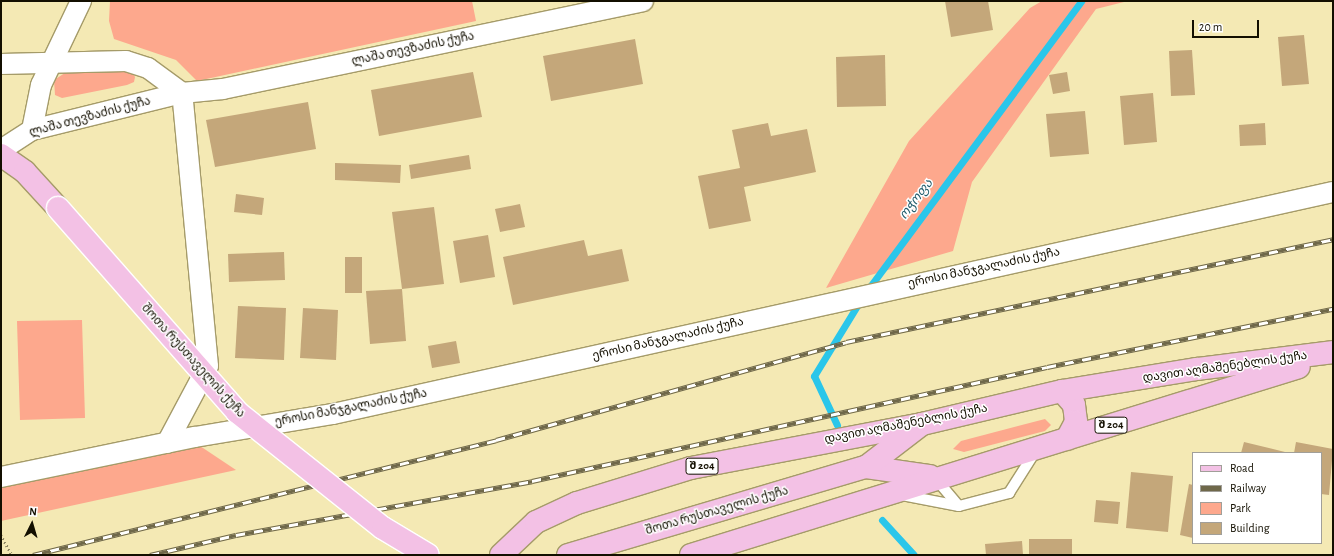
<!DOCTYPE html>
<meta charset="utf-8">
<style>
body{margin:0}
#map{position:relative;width:1334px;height:556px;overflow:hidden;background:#f4e9b4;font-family:"Alegreya Sans","Noto Sans Georgian",sans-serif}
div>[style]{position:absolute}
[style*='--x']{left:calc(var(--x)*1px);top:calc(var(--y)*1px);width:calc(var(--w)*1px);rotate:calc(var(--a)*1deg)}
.green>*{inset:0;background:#fda88d}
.stream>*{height:7px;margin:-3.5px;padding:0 3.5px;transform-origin:3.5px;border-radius:3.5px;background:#2ac6ea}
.building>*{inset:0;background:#c4a77a}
.path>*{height:2.5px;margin-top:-1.25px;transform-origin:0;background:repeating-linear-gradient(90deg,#908864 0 1px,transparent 0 4px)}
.roads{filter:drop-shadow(1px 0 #a59b69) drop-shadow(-1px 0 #a59b69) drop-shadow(0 1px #a59b69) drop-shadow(0 -1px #a59b69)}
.lane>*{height:10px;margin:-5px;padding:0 5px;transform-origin:5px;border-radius:5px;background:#fff}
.street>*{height:20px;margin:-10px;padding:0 10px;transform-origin:10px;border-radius:10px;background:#fff}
.primary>*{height:22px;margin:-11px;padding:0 11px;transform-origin:11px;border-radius:11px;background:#f3c1e5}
.rail>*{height:4.5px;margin-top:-2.25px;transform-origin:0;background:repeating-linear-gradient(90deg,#fff 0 9px,#6f684a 0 18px);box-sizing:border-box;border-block:1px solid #6f684a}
.bridges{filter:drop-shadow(1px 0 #fff) drop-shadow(-1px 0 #fff) drop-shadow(0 1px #fff) drop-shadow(0 -1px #fff)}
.primary-bridge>*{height:22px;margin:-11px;padding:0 11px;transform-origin:11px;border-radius:11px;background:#f3c1e5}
span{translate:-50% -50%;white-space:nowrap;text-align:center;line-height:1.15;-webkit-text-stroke:3px #fff;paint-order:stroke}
.shield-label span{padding:1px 3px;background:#fff;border:1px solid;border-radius:3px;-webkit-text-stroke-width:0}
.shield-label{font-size:11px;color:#130f00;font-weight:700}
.street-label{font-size:12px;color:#130f00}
.water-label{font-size:13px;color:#255e6e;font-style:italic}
.frame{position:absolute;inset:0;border:2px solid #130f00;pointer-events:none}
.legend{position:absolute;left:1192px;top:452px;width:130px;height:92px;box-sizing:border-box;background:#fff;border:1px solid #a19f99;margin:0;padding:5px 7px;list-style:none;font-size:12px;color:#130f00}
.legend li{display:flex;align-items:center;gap:8px;height:20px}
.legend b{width:20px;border:1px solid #a19f99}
.north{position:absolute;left:12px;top:504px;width:40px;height:40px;-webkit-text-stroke:3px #fff;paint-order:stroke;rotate:5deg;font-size:11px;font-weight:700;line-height:16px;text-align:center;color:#130f00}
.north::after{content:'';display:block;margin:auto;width:14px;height:18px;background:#130f00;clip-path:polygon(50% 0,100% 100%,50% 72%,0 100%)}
.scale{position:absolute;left:1192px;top:20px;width:67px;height:18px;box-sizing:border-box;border:2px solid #130f00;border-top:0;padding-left:5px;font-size:12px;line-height:14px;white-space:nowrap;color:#130f00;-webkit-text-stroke:3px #fff;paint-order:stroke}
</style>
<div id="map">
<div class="green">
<div style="clip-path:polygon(110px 1px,472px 1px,476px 21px,197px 81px,176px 60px,114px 39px,109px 21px)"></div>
<div style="clip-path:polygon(1042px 1px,1128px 1px,1096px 9px,972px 182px,953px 251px,826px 288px,909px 141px,1030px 8px)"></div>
<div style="clip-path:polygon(68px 71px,132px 72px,135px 77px,134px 82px,127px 85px,62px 98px,55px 95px,54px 80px)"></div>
<div style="clip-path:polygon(82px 320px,85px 418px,20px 420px,17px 321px)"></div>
<div style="clip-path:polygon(1045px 419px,1051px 425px,1045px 431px,964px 452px,953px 449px,961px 441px)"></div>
<div style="clip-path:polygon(200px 446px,236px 470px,1px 521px,1px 487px)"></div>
</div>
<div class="stream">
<div style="--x:866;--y:292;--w:362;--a:-53.5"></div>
<div style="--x:837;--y:425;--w:54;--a:-115.1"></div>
<div style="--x:814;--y:376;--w:88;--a:-58.5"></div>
<div style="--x:882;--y:520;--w:47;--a:47.6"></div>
</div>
<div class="building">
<div style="clip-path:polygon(945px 1px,988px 1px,993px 30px,951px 37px)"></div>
<div style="clip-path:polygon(1304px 35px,1309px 84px,1282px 86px,1278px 37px)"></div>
<div style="clip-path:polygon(635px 39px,643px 84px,551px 101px,543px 56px)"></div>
<div style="clip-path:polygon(1192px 50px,1195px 95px,1171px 96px,1169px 51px)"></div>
<div style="clip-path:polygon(885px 55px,886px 106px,837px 107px,836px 57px)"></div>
<div style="clip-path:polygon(473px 72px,482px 117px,379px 136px,371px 90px)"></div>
<div style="clip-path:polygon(1067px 72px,1070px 91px,1053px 94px,1049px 75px)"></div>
<div style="clip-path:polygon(1153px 93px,1157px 142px,1124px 145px,1120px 96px)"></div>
<div style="clip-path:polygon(308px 102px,316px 149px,215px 167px,206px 120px)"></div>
<div style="clip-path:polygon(1085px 111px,1089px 154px,1050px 157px,1046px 114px)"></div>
<div style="clip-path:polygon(768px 123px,771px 136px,807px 129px,816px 172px,744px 187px,751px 221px,709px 229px,698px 176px,740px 168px,732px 130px)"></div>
<div style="clip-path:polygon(1265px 123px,1266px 145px,1240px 146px,1239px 125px)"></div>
<div style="clip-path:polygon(469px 155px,471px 169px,411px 179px,409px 165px)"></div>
<div style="clip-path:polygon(335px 163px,401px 165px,400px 183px,335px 180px)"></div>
<div style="clip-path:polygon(236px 194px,264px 198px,262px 215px,234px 212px)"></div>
<div style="clip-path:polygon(520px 204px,525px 227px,500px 232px,495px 209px)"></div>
<div style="clip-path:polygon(434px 207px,444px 284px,402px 289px,392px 212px)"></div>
<div style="clip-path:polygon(488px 235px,495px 277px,460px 283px,453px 241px)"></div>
<div style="clip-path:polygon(584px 240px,588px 256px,622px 249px,629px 281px,513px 305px,503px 257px)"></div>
<div style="clip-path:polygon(284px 252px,285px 280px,229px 282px,228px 254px)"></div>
<div style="clip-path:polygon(345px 257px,362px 257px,362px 293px,345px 293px)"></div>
<div style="clip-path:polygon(402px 289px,406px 341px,370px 344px,366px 291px)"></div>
<div style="clip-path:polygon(238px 306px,286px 308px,284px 360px,235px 358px)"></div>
<div style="clip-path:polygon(303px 308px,338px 310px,336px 360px,300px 358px)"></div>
<div style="clip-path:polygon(456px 341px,460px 363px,432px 368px,428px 346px)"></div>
<div style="clip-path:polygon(1244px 442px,1285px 452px,1285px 453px,1241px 453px)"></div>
<div style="clip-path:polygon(1296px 442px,1333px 449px,1329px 495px,1321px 494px,1321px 453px,1294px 453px)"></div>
<div style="clip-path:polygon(1131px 472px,1173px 476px,1168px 532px,1126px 528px)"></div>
<div style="clip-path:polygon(1189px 484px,1193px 485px,1193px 538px,1180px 535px)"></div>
<div style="clip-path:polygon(1096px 500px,1120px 502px,1118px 524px,1094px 522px)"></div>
<div style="clip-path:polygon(1029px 539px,1072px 539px,1072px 555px,1029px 555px)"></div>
<div style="clip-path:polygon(1022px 541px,1023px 555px,986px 555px,985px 544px)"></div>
</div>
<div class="path">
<div style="--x:1;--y:535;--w:23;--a:61"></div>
</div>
<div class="roads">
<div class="lane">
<div style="--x:936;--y:479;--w:35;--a:50"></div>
<div style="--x:902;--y:495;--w:58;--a:10.9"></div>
<div style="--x:959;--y:506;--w:52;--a:-14.6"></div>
<div style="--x:1009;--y:493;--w:49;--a:-57.6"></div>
</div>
<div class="street">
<div style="--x:1;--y:64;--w:125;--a:-1.4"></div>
<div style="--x:126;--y:61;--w:23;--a:18"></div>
<div style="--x:148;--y:68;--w:42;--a:36.3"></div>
<div style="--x:32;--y:130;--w:46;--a:-78.7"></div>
<div style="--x:41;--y:85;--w:93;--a:-64.5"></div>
<div style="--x:1;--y:150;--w:37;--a:-33"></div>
<div style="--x:32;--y:130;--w:154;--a:-13.9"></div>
<div style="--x:182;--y:93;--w:41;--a:-5.6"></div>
<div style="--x:223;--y:89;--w:429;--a:-11.8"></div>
<div style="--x:167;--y:443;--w:87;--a:-62"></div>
<div style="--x:208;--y:366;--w:274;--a:-95.4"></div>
<div style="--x:1;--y:477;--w:198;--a:-11.7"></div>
<div style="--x:195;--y:437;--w:140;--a:-9.5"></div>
<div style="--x:333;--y:414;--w:1024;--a:-12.52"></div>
</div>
<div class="primary">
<div style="--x:1;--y:155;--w:29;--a:35"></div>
<div style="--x:25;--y:172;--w:49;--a:47.5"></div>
<div style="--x:1062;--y:391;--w:18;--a:49"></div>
<div style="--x:1074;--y:405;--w:17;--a:83"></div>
<div style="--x:1076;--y:422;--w:19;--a:118"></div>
<div style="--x:866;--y:467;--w:65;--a:8"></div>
<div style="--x:501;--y:555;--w:48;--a:-43.3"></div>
<div style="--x:536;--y:522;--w:45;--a:-24.9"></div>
<div style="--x:577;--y:503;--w:119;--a:-17.1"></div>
<div style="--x:691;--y:468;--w:235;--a:-10.8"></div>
<div style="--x:922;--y:424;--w:144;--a:-13.3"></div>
<div style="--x:1062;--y:391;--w:137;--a:-9.3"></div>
<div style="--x:1197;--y:369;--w:137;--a:-7.1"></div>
<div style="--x:568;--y:555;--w:311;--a:-16.5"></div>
<div style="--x:866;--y:467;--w:71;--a:-37.5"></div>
<div style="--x:691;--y:555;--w:636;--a:-17.18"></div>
</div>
</div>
<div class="rail">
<div style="--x:33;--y:555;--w:477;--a:-13.9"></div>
<div style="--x:496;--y:440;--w:363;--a:-15.6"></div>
<div style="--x:846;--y:342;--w:498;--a:-11.9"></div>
<div style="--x:150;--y:555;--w:88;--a:-13.1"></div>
<div style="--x:236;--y:535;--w:301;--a:-10.3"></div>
<div style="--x:532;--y:481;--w:527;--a:-12.48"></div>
<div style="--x:1047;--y:367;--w:292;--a:-11.5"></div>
</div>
<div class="bridges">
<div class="primary-bridge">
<div style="--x:58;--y:208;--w:271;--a:48.7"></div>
<div style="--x:237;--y:412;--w:186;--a:38.5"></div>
<div style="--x:383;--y:528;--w:52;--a:31"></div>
</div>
</div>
<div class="shield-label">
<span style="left:1111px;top:425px">შ 204</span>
<span style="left:702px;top:466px">შ 204</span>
</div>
<div class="street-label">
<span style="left:413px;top:49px;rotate:-12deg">ლაშა თევზაძის ქუჩა</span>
<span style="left:90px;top:117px;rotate:-15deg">ლაშა თევზაძის ქუჩა</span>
<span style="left:984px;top:268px;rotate:-12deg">ეროსი მანჯგალაძის ქუჩა</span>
<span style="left:668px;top:339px;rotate:-13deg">ეროსი მანჯგალაძის ქუჩა</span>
<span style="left:193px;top:361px;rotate:48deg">შოთა რუსთაველის ქუჩა</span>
<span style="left:1225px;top:367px;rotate:-8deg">დავით აღმაშენებლის ქუჩა</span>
<span style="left:351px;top:408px;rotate:-11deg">ეროსი მანჯგალაძის ქუჩა</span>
<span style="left:906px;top:424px;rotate:-11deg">დავით აღმაშენებლის ქუჩა</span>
<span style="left:717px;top:511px;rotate:-16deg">შოთა რუსთაველის ქუჩა</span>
</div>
<div class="water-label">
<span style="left:917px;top:200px;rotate:-53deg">ოჭოფა</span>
</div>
<div class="frame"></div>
<ul class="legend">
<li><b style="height:5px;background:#f3c1e5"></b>Road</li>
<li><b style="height:5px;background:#6f684a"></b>Railway</li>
<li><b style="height:11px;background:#fda88d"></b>Park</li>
<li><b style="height:11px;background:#c4a77a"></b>Building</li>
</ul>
<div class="north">N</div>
<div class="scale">20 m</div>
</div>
